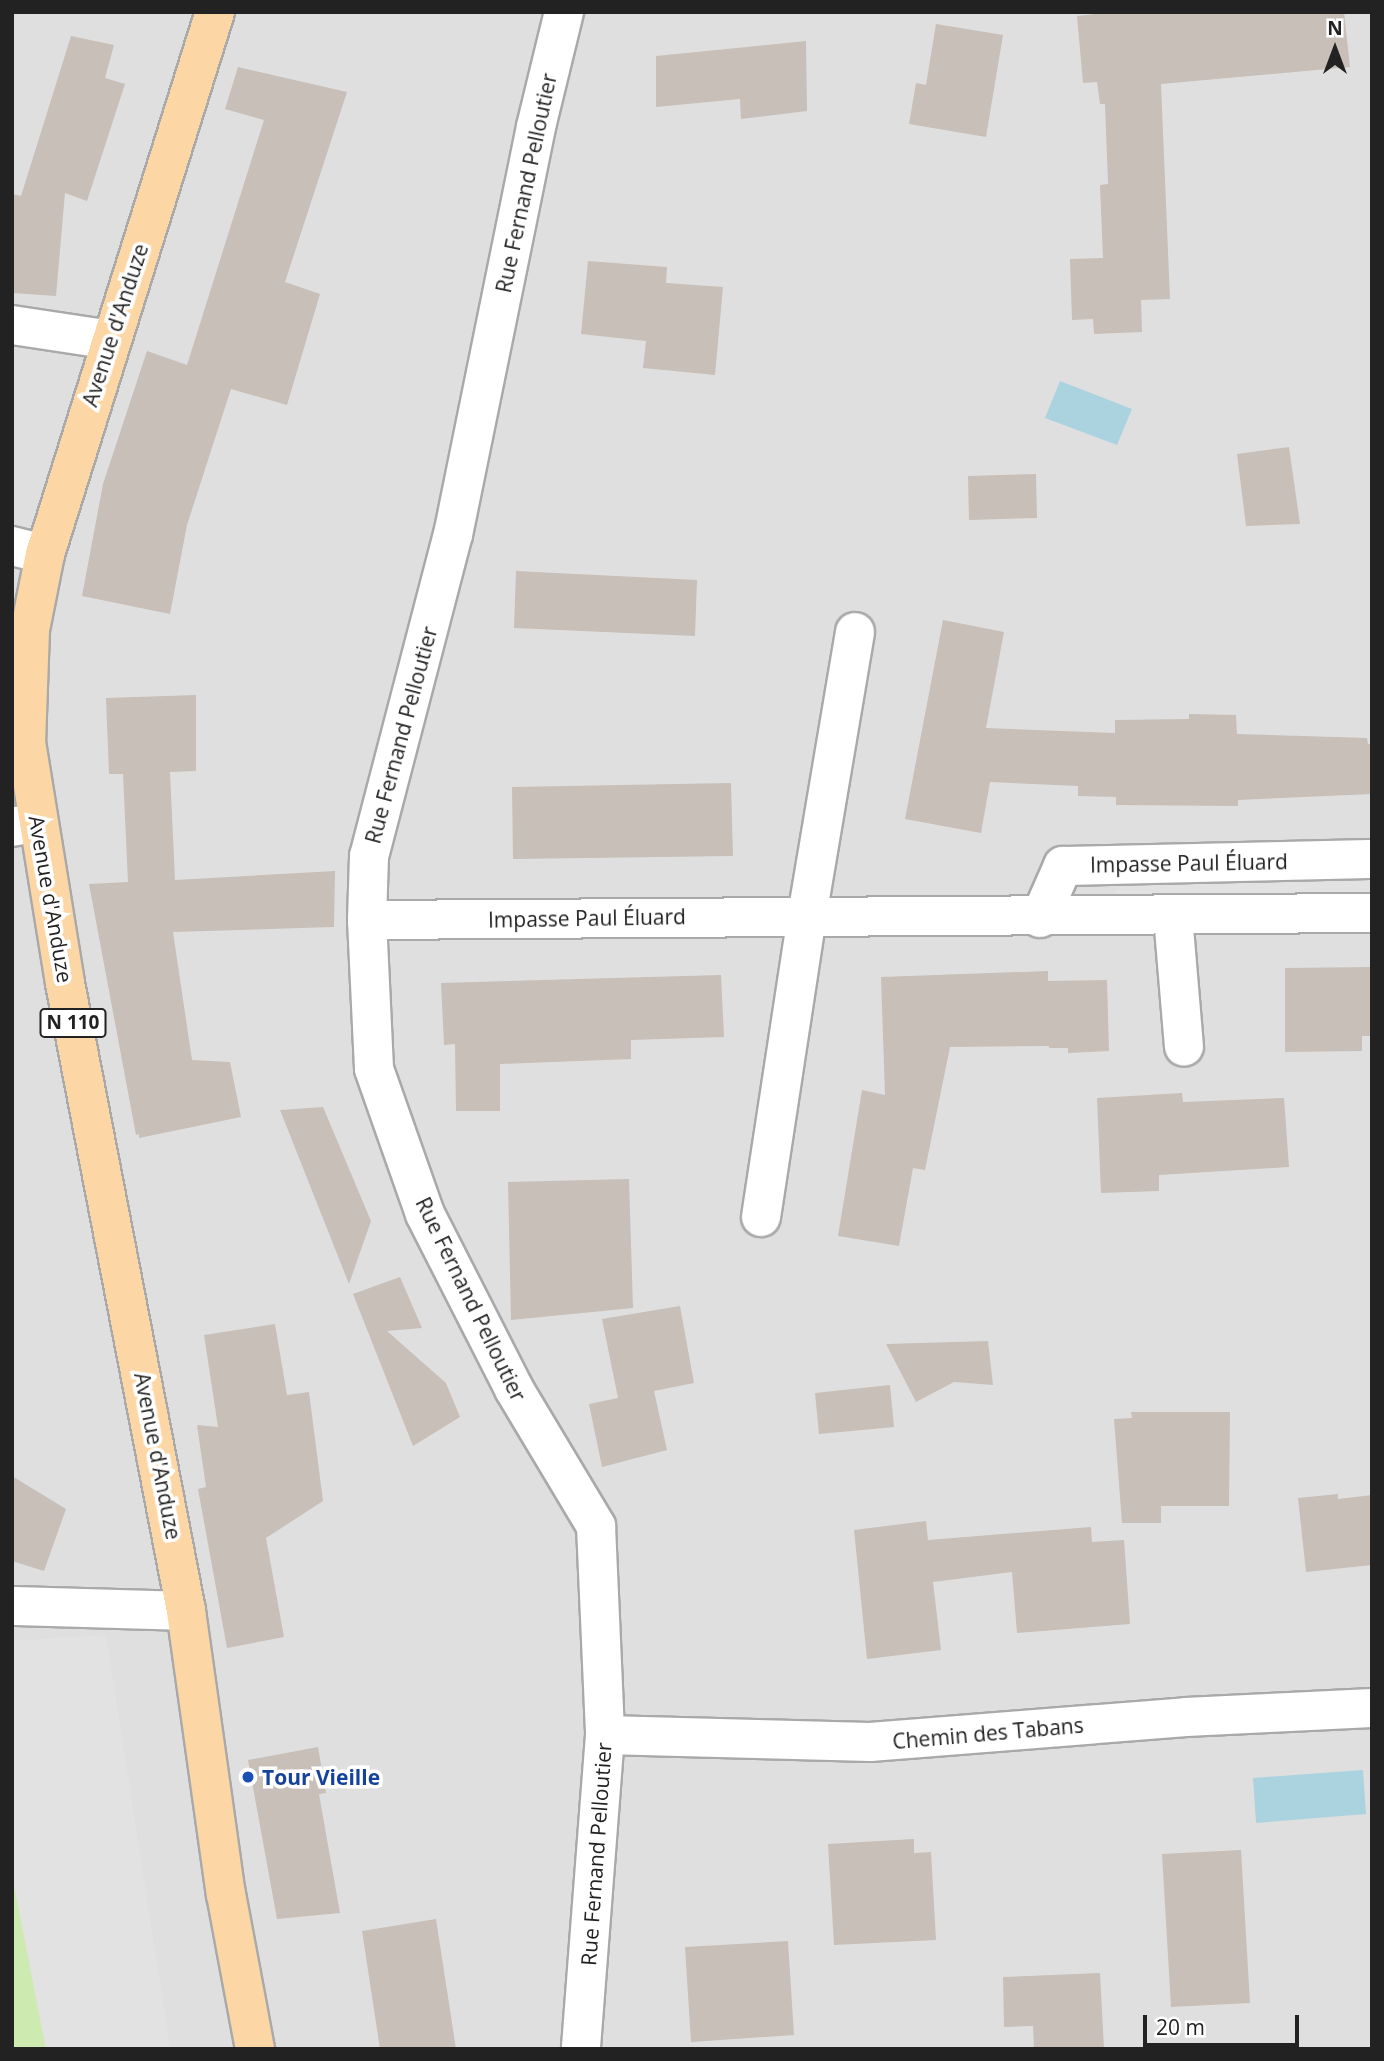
<!DOCTYPE html>
<meta charset="utf-8">
<style>
body{margin:0}
#map{position:relative;width:1384px;height:2061px;overflow:hidden;background:#f2efe9;font-family:"Open Sans",sans-serif}
div>[style]{position:absolute}
[style*='--x']{left:calc(var(--x)*1px);top:calc(var(--y)*1px);width:calc(var(--w)*1px);rotate:calc(var(--a)*1deg)}
.residential>*{inset:0;background:#e0dfdf}
.grass>*{inset:0;background:#cdebb0}
.parking>*{inset:0;background:#e2e2e2}
.water>*{inset:0;background:#aad3df}
.building>*{inset:0;background:#c7bfb8}
.roads{filter:drop-shadow(2px 0 #a9a9a9) drop-shadow(-2px 0 #a9a9a9) drop-shadow(0 2px #a9a9a9) drop-shadow(0 -2px #a9a9a9)}
.minor>*{height:38px;margin:-19px;padding:0 19px;transform-origin:19px;border-radius:19px;background:#fff}
.primary>*{height:38px;margin:-19px;padding:0 19px;transform-origin:19px;border-radius:19px;background:#fcd6a4}
.dots>*{width:19px;height:19px;translate:-50% -50%;box-sizing:border-box;border:4px solid #fff;border-radius:50%}
span{translate:-50% -50%;white-space:nowrap;text-align:center;line-height:1.15;-webkit-text-stroke:7px #fff;paint-order:stroke}
.shield-label span{padding:2px 5px;background:#fff;border:2px solid;border-radius:5px;-webkit-text-stroke-width:0}
.shield-label{font-size:19px;color:#222;font-weight:700}
.street-label{font-size:21px;color:#222}
.transit-label{font-size:21px;color:#164399;font-weight:700}
.left{translate:0 -50%;text-align:left}
.frame{position:absolute;inset:0;border:14px solid #222;pointer-events:none}
.north{position:absolute;left:1300px;top:14px;width:70px;height:70px;-webkit-text-stroke:5px #fff;paint-order:stroke;rotate:0deg;font-size:19px;font-weight:700;line-height:28px;text-align:center;color:#222}
.north::after{content:'';display:block;margin:auto;width:24px;height:32px;background:#222;clip-path:polygon(50% 0,100% 100%,50% 72%,0 100%)}
.scale{position:absolute;left:1143px;top:2015px;width:156px;height:32px;box-sizing:border-box;border:4px solid #222;border-top:0;padding-left:9px;font-size:21px;line-height:24px;white-space:nowrap;color:#222;-webkit-text-stroke:5px #fff;paint-order:stroke}
</style>
<div id="map">
<div class="residential">
<div style="clip-path:polygon(12px 12px,1372px 12px,1372px 2049px,12px 2049px)"></div>
</div>
<div class="grass">
<div style="clip-path:polygon(12px 1874px,46px 2049px,12px 2049px)"></div>
</div>
<div class="parking">
<div style="clip-path:polygon(1372px 876px,1372px 904px,1101px 907px,1127px 879px)"></div>
<div style="clip-path:polygon(106px 1635px,169px 2040px,171px 2049px,46px 2049px,12px 1874px,12px 1641px)"></div>
</div>
<div class="water">
<div style="clip-path:polygon(1060px 381px,1132px 409px,1117px 445px,1045px 418px)"></div>
<div style="clip-path:polygon(1363px 1770px,1366px 1814px,1256px 1823px,1253px 1778px)"></div>
</div>
<div class="building">
<div style="clip-path:polygon(1115px 12px,1344px 12px,1350px 67px,1161px 84px,1170px 299px,1141px 300px,1142px 332px,1094px 334px,1093px 319px,1072px 320px,1070px 259px,1103px 258px,1100px 185px,1108px 184px,1105px 104px,1100px 104px,1097px 82px,1083px 83px,1077px 16px)"></div>
<div style="clip-path:polygon(936px 24px,1003px 35px,986px 137px,909px 124px,916px 83px,926px 85px)"></div>
<div style="clip-path:polygon(71px 36px,114px 45px,105px 78px,125px 84px,87px 201px,65px 193px,56px 296px,12px 293px,12px 194px,21px 196px)"></div>
<div style="clip-path:polygon(806px 41px,807px 111px,741px 119px,740px 99px,656px 107px,656px 56px)"></div>
<div style="clip-path:polygon(238px 67px,347px 92px,285px 282px,320px 294px,287px 405px,231px 389px,187px 525px,170px 614px,82px 596px,103px 484px,147px 351px,187px 365px,264px 120px,225px 109px)"></div>
<div style="clip-path:polygon(588px 261px,667px 267px,666px 283px,723px 287px,715px 375px,643px 368px,646px 341px,581px 334px)"></div>
<div style="clip-path:polygon(1289px 447px,1300px 524px,1246px 526px,1237px 454px)"></div>
<div style="clip-path:polygon(1036px 474px,1037px 518px,969px 520px,968px 476px)"></div>
<div style="clip-path:polygon(516px 571px,697px 580px,695px 636px,514px 628px)"></div>
<div style="clip-path:polygon(943px 620px,1004px 632px,986px 728px,1115px 733px,1115px 720px,1189px 719px,1189px 714px,1236px 715px,1237px 734px,1367px 738px,1368px 744px,1372px 744px,1372px 794px,1238px 800px,1238px 806px,1116px 805px,1116px 797px,1078px 796px,1078px 786px,990px 782px,981px 833px,905px 819px)"></div>
<div style="clip-path:polygon(196px 695px,196px 771px,170px 772px,175px 880px,335px 871px,334px 927px,173px 932px,192px 1060px,230px 1062px,241px 1117px,139px 1138px,139px 1134px,136px 1135px,89px 884px,128px 882px,123px 774px,109px 774px,106px 698px)"></div>
<div style="clip-path:polygon(731px 783px,733px 856px,513px 859px,512px 787px)"></div>
<div style="clip-path:polygon(1372px 967px,1372px 1036px,1362px 1036px,1362px 1051px,1285px 1052px,1285px 968px)"></div>
<div style="clip-path:polygon(1048px 971px,1048px 981px,1107px 980px,1109px 1051px,1068px 1053px,1068px 1048px,1049px 1048px,1049px 1046px,950px 1047px,925px 1170px,913px 1168px,899px 1246px,838px 1236px,862px 1090px,885px 1095px,881px 977px)"></div>
<div style="clip-path:polygon(721px 975px,724px 1037px,631px 1040px,631px 1059px,500px 1064px,500px 1111px,456px 1111px,455px 1044px,444px 1045px,441px 983px)"></div>
<div style="clip-path:polygon(1182px 1093px,1183px 1102px,1284px 1098px,1289px 1167px,1159px 1175px,1159px 1191px,1101px 1193px,1097px 1098px)"></div>
<div style="clip-path:polygon(323px 1107px,371px 1221px,349px 1284px,280px 1110px)"></div>
<div style="clip-path:polygon(629px 1179px,633px 1308px,511px 1320px,508px 1182px)"></div>
<div style="clip-path:polygon(400px 1277px,422px 1328px,387px 1331px,446px 1383px,460px 1417px,413px 1446px,353px 1294px)"></div>
<div style="clip-path:polygon(680px 1306px,694px 1383px,654px 1391px,667px 1450px,602px 1467px,589px 1404px,618px 1398px,602px 1319px)"></div>
<div style="clip-path:polygon(275px 1324px,287px 1395px,309px 1392px,323px 1501px,266px 1538px,284px 1637px,227px 1648px,198px 1489px,206px 1487px,197px 1425px,218px 1427px,204px 1335px)"></div>
<div style="clip-path:polygon(988px 1341px,993px 1385px,954px 1382px,916px 1402px,886px 1344px)"></div>
<div style="clip-path:polygon(890px 1385px,894px 1427px,819px 1434px,815px 1393px)"></div>
<div style="clip-path:polygon(1131px 1412px,1230px 1412px,1229px 1506px,1161px 1506px,1161px 1523px,1122px 1523px,1114px 1419px,1132px 1418px)"></div>
<div style="clip-path:polygon(12px 1476px,66px 1509px,44px 1571px,12px 1561px)"></div>
<div style="clip-path:polygon(1338px 1494px,1338px 1499px,1372px 1495px,1372px 1565px,1306px 1572px,1298px 1498px)"></div>
<div style="clip-path:polygon(926px 1521px,928px 1540px,1091px 1527px,1092px 1542px,1124px 1540px,1130px 1624px,1017px 1633px,1012px 1572px,933px 1582px,941px 1650px,867px 1659px,854px 1530px)"></div>
<div style="clip-path:polygon(318px 1747px,326px 1793px,319px 1794px,340px 1913px,277px 1919px,248px 1760px)"></div>
<div style="clip-path:polygon(914px 1839px,914px 1853px,931px 1852px,936px 1940px,834px 1945px,828px 1844px)"></div>
<div style="clip-path:polygon(1241px 1850px,1250px 2003px,1171px 2007px,1162px 1854px)"></div>
<div style="clip-path:polygon(436px 1919px,456px 2049px,380px 2049px,362px 1931px)"></div>
<div style="clip-path:polygon(788px 1941px,794px 2035px,691px 2042px,685px 1947px)"></div>
<div style="clip-path:polygon(1100px 1973px,1104px 2049px,1034px 2049px,1033px 2026px,1004px 2027px,1003px 1977px)"></div>
</div>
<div class="roads">
<div class="minor">
<div style="--x:564;--y:12;--w:118;--a:103.7"></div>
<div style="--x:536;--y:127;--w:415;--a:101.5"></div>
<div style="--x:453;--y:534;--w:333;--a:104.6"></div>
<div style="--x:369;--y:856;--w:64;--a:91.8"></div>
<div style="--x:367;--y:920;--w:149;--a:87.3"></div>
<div style="--x:374;--y:1069;--w:154;--a:70.6"></div>
<div style="--x:425;--y:1214;--w:196;--a:63"></div>
<div style="--x:514;--y:1389;--w:160;--a:59.1"></div>
<div style="--x:596;--y:1526;--w:209;--a:87.5"></div>
<div style="--x:605;--y:1735;--w:315;--a:94.4"></div>
<div style="--x:12;--y:325;--w:100;--a:8.6"></div>
<div style="--x:12;--y:546;--w:34;--a:14"></div>
<div style="--x:12;--y:827;--w:25;--a:-11"></div>
<div style="--x:1173;--y:916;--w:131;--a:85.2"></div>
<div style="--x:1040;--y:918;--w:57;--a:-66.1"></div>
<div style="--x:1063;--y:866;--w:309;--a:-1.3"></div>
<div style="--x:367;--y:920;--w:1005;--a:-0.4"></div>
<div style="--x:761;--y:1217;--w:304;--a:-81.3"></div>
<div style="--x:807;--y:916;--w:288;--a:-80.4"></div>
<div style="--x:12;--y:1606;--w:174;--a:1.6"></div>
<div style="--x:605;--y:1735;--w:265;--a:1.5"></div>
<div style="--x:870;--y:1742;--w:317;--a:-4.5"></div>
<div style="--x:1186;--y:1717;--w:186;--a:-2.8"></div>
</div>
<div class="primary">
<div style="--x:215;--y:12;--w:568;--a:107.41"></div>
<div style="--x:45;--y:554;--w:77;--a:101.2"></div>
<div style="--x:30;--y:630;--w:112;--a:92"></div>
<div style="--x:26;--y:742;--w:244;--a:80.8"></div>
<div style="--x:65;--y:983;--w:640;--a:79.09"></div>
<div style="--x:186;--y:1611;--w:286;--a:82"></div>
<div style="--x:226;--y:1894;--w:158;--a:79.4"></div>
</div>
</div>
<div class="dots">
<div style="left:248px;top:1777px;background:#1a4fb4"></div>
</div>
<div class="shield-label">
<span style="left:73px;top:1023px">N 110</span>
</div>
<div class="street-label">
<span style="left:526px;top:183px;rotate:-78deg">Rue Fernand Pelloutier</span>
<span style="left:115px;top:325px;rotate:-72deg">Avenue d'Anduze</span>
<span style="left:401px;top:735px;rotate:-75deg">Rue Fernand Pelloutier</span>
<span style="left:1189px;top:863px;rotate:-1deg">Impasse Paul Éluard</span>
<span style="left:51px;top:899px;rotate:80deg">Avenue d'Anduze</span>
<span style="left:587px;top:918px;rotate:-1deg">Impasse Paul Éluard</span>
<span style="left:471px;top:1299px;rotate:64deg">Rue Fernand Pelloutier</span>
<span style="left:158px;top:1456px;rotate:79deg">Avenue d'Anduze</span>
<span style="left:988px;top:1733px;rotate:-5deg">Chemin des Tabans</span>
<span style="left:596px;top:1854px;rotate:-86deg">Rue Fernand Pelloutier</span>
</div>
<div class="transit-label">
<span class="left" style="left:262px;top:1777px">Tour Vieille</span>
</div>
<div class="frame"></div>
<div class="north">N</div>
<div class="scale">20 m</div>
</div>
